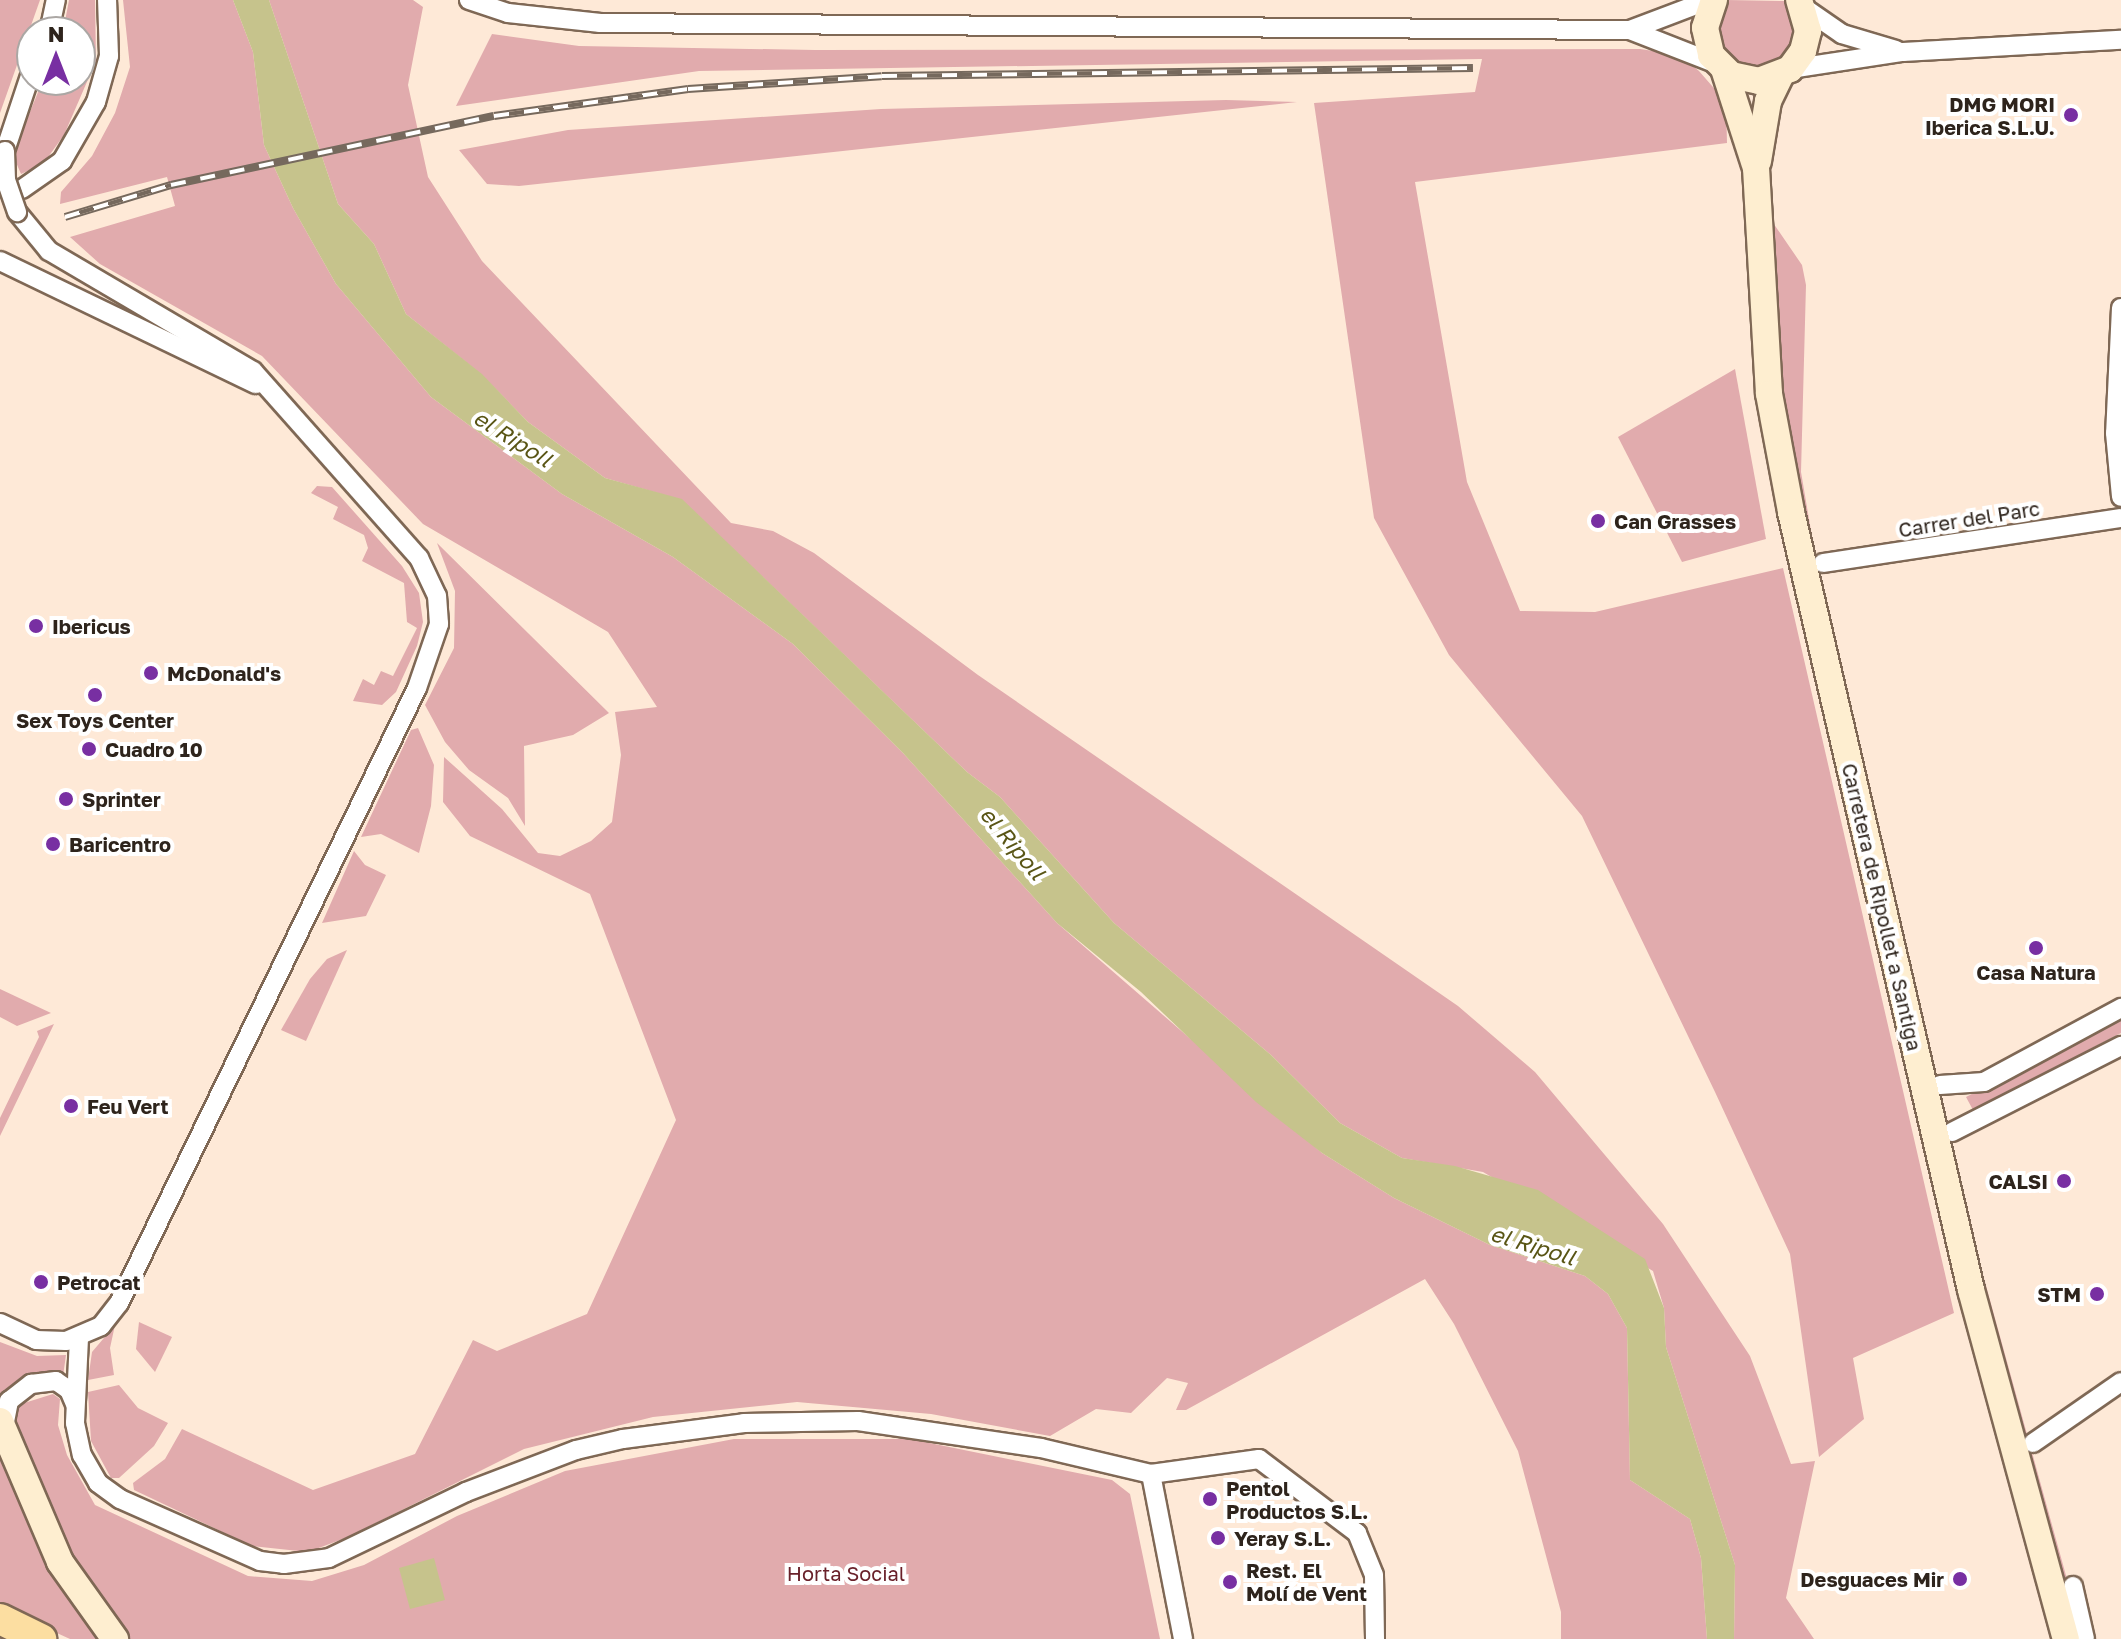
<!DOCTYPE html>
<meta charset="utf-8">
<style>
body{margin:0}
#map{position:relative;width:2121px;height:1639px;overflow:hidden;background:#fee9d7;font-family:"Golos Text",sans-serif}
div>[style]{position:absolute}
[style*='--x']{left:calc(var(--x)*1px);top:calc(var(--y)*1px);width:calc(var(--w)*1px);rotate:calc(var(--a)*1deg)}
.green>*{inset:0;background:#e1abad}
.water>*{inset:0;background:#c6c38c}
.roads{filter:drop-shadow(2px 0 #7f6855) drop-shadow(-2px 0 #7f6855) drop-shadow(0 2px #7f6855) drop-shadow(0 -2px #7f6855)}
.street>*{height:18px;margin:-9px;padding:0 9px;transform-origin:9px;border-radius:9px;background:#fff}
.secondary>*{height:26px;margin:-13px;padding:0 13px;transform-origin:13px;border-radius:13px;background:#feeed0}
.primary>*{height:30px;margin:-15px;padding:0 15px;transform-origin:15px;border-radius:15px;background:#fcdea1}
.rail>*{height:8px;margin-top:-4px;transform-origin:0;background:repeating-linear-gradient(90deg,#fff 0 15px,#76695d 0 30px);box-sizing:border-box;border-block:2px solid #76695d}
.bridges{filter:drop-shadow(2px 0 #7f6855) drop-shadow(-2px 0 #7f6855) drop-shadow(0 2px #7f6855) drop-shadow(0 -2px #7f6855)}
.street-bridge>*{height:18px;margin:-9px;padding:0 9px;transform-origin:9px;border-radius:9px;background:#fff}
.dots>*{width:22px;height:22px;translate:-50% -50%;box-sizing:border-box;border:4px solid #fff;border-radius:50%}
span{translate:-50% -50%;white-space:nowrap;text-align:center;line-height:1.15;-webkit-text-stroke:8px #fff;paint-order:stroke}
.poi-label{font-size:20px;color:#2e241c;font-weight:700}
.right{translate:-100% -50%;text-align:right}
.left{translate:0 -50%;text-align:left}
.street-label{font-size:20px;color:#2e241c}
.park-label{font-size:20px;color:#69212a}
.water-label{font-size:22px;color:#595515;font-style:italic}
.north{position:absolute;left:16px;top:16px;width:80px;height:80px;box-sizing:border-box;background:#fff;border:2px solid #aba7a4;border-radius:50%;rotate:0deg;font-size:22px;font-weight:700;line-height:32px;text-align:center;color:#2e241c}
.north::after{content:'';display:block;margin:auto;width:28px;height:36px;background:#782fa2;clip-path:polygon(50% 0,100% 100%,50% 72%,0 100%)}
</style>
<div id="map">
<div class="green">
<div style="clip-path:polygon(0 0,40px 0,0 113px)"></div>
<div style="clip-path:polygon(69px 0,95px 0,96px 61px,64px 135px,43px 164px,21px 174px,15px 160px,18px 141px,43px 80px,80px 80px,80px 32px,63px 32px)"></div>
<div style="clip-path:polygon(123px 0,233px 0,253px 52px,264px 145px,293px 208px,336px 284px,431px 397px,562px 494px,673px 557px,793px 644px,903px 753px,1057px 923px,1322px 1153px,1394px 1198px,1490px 1245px,1585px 1276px,1608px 1294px,1627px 1328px,1630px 1480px,1690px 1519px,1701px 1558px,1707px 1639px,1561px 1639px,1561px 1612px,1518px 1451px,1454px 1324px,1425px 1279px,1186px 1410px,1176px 1410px,1188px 1383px,1167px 1378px,1131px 1413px,1096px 1409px,1050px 1436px,931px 1414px,797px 1402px,653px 1417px,524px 1449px,348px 1537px,308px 1552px,252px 1546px,134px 1490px,133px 1483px,165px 1459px,182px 1429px,313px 1490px,415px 1454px,473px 1340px,497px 1351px,587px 1314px,676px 1120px,590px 894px,470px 836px,443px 802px,444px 757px,502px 809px,538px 853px,560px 856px,591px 841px,612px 822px,621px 755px,615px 712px,657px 707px,608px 632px,423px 524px,262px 356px,100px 264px,70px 237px,175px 206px,167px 177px,60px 204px,61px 192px,92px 156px,115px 113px,130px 67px)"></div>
<div style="clip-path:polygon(269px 0,413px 0,423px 7px,408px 85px,428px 177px,482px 261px,731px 523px,773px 531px,814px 553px,978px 675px,1458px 1006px,1535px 1072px,1663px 1224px,1750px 1356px,1791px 1464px,1815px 1461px,1786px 1598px,1814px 1639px,1734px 1639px,1735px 1565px,1666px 1347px,1664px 1308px,1653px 1271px,1483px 1172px,1402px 1158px,1340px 1123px,1271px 1055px,1114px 923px,1000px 797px,967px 772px,682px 500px,605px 478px,528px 422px,481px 374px,406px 314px,374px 244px,338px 204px)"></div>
<div style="clip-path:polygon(1727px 0,1785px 1px,1799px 28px,1783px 68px,1730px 71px,1712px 21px)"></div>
<div style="clip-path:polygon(492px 34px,579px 46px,815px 50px,1640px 49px,1680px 55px,1699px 71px,1726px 102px,1727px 143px,1415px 182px,1467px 482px,1520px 611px,1595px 612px,1783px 568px,1954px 1313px,1853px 1358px,1864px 1419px,1819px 1457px,1790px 1254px,1715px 1092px,1582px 816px,1449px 655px,1374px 518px,1314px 103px,1475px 92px,1482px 59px,699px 71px,456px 106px)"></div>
<div style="clip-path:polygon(1226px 100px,1297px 102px,519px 186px,487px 184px,459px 150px,568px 130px,881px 109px)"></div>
<div style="clip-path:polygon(1769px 217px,1802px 265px,1806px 285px,1801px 472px,1816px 560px,1953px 1166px,2070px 1590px,2066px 1593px,1970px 1246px,1806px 535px,1780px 386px)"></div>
<div style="clip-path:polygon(1735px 369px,1766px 539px,1682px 562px,1618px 437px)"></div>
<div style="clip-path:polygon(317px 486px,332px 487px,402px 566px,419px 593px,423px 622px,417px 646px,396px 692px,382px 705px,353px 701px,363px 679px,374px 685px,381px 671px,393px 676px,417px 628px,407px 622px,404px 583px,362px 561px,368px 548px,364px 535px,333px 519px,338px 507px,311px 493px)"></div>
<div style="clip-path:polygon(437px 543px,609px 713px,573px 735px,524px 746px,525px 826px,508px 798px,469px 770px,445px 742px,425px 705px,454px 648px,455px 591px)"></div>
<div style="clip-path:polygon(418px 728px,434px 765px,431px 806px,419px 853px,381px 834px,361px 837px,411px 730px)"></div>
<div style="clip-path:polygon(354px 851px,365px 865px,386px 875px,366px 916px,322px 923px)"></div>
<div style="clip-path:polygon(347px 950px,306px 1041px,281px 1030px,310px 979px,327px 959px)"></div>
<div style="clip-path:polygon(0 989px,51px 1013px,17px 1026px,0 1017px)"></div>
<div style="clip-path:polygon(2121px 1017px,2121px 1033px,1973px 1110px,1966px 1097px)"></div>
<div style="clip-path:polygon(54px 1024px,0 1136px,0 1118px,39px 1037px,37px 1031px)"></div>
<div style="clip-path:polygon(139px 1322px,172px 1337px,155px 1372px,136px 1349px)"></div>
<div style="clip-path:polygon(115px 1325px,110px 1348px,114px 1375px,88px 1380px,92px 1352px)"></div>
<div style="clip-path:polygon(0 1342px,37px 1356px,66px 1355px,63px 1376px,35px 1374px,0 1401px)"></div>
<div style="clip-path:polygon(119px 1385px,138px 1408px,168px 1423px,154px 1446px,119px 1478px,111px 1478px,91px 1441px,88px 1392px)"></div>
<div style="clip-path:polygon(53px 1394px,60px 1399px,58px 1425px,67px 1455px,95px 1505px,248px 1576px,312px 1581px,364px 1565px,457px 1516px,565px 1471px,734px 1439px,910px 1439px,1112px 1480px,1130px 1494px,1160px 1639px,129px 1639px,68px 1555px,11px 1419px,21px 1404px)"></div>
<div style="clip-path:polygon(0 1454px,39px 1551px,100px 1639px,70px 1639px,0 1607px)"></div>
</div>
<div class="water">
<div style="clip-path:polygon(233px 0,269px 0,338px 204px,374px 244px,406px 314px,482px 374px,528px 422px,605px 478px,682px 499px,967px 772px,1000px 797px,1114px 923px,1271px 1055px,1340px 1123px,1402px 1158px,1455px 1166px,1538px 1190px,1645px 1259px,1664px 1308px,1666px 1347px,1735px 1565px,1734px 1639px,1707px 1639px,1701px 1558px,1690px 1519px,1630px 1480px,1627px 1328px,1608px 1294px,1585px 1276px,1490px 1245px,1394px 1198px,1322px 1153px,1256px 1102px,1141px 992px,1057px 923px,903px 753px,793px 644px,673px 557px,562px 494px,431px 397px,336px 284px,293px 208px,264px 145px,253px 52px)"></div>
<div style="clip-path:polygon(434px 1558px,445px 1600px,410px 1609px,399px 1568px)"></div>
</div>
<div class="roads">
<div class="street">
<div style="--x:469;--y:0;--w:41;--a:18.4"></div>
<div style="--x:508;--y:13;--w:93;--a:6.2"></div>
<div style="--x:600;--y:23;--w:1030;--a:0.39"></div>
<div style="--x:1630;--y:30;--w:93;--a:21.3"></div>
<div style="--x:1803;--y:7;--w:47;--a:34.7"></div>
<div style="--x:1842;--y:34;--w:56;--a:16.5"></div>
<div style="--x:1630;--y:30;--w:85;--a:-20.8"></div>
<div style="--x:49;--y:32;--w:33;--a:-78"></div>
<div style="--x:1790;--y:69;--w:114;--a:-8.6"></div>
<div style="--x:1903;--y:52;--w:218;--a:-3.2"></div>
<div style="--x:5;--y:151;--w:85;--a:-71.6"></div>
<div style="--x:22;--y:189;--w:49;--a:-35"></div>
<div style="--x:62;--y:161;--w:68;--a:-60"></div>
<div style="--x:96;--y:102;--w:48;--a:-74.2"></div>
<div style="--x:109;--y:56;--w:56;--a:-92"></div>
<div style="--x:0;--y:261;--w:284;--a:25.7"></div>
<div style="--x:2121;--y:308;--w:125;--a:92.7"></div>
<div style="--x:2115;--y:433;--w:64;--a:84.6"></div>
<div style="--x:1823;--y:563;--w:301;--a:-8.6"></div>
<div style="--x:1940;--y:1085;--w:44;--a:-3.9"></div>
<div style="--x:1984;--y:1082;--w:156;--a:-28.4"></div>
<div style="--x:1952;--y:1132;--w:190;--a:-27"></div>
<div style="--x:0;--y:1323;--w:40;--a:25"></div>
<div style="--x:36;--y:1340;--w:30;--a:2"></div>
<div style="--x:66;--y:1341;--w:38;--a:-23"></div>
<div style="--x:101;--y:1326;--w:29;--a:-52"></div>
<div style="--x:119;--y:1303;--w:683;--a:-64.15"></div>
<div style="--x:417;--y:688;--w:68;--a:-71"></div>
<div style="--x:439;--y:624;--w:28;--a:-94"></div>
<div style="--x:437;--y:596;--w:42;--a:-115.3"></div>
<div style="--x:419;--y:558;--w:250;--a:-131.6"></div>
<div style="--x:253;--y:371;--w:237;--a:-149.5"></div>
<div style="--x:49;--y:251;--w:50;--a:-129.4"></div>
<div style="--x:79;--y:1338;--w:85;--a:92.7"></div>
<div style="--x:75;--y:1423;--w:33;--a:78"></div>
<div style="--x:82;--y:1455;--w:32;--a:60"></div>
<div style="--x:98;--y:1483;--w:27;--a:36"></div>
<div style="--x:120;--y:1499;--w:153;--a:23.9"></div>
<div style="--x:260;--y:1561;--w:24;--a:7"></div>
<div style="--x:284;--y:1564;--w:45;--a:-7.6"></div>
<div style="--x:329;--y:1558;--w:152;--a:-25.7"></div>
<div style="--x:466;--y:1492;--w:118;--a:-20.9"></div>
<div style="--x:576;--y:1450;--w:48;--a:-13.2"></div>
<div style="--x:623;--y:1439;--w:122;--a:-7.5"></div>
<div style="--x:744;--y:1423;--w:114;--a:-1"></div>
<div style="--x:858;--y:1421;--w:185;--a:8.4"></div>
<div style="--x:1041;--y:1448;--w:113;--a:13.3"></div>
<div style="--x:1151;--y:1474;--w:109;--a:-7.9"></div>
<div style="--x:1259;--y:1459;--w:123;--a:37.1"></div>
<div style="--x:1357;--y:1533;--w:45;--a:68"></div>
<div style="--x:1374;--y:1575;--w:64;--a:89.1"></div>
<div style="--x:3;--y:1432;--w:32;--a:-79"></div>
<div style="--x:9;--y:1401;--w:28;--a:-38"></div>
<div style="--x:31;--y:1384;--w:25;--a:-7"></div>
<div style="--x:56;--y:1381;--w:16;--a:35"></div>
<div style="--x:69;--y:1390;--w:15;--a:67"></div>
<div style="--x:2033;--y:1443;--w:107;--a:-34.7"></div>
<div style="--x:1151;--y:1474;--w:168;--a:79"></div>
<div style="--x:2073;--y:1586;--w:54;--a:77.2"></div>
</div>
<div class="secondary">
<div style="--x:1714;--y:0;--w:29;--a:108"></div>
<div style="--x:1705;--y:28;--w:28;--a:77"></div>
<div style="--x:1711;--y:55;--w:28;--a:45"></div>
<div style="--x:1731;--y:75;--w:29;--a:12"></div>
<div style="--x:1759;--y:81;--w:33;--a:-21"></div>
<div style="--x:1790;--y:69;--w:22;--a:-54"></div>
<div style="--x:1803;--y:51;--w:21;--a:-76"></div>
<div style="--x:1808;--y:31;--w:32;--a:-106"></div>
<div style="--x:1724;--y:69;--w:104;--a:72.1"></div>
<div style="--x:1756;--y:168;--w:226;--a:86.7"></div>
<div style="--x:1769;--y:394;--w:120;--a:79.4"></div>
<div style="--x:1791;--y:512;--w:799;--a:76.97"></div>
<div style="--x:1971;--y:1290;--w:362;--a:74.8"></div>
<div style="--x:1758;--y:161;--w:61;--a:-80.5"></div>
<div style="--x:1768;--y:101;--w:28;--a:-64"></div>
<div style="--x:0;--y:1421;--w:153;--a:66.9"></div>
<div style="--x:60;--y:1562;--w:95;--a:54.5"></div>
</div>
<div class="primary">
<div style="--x:0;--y:1619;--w:46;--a:26"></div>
</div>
</div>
<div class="rail">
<div style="--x:65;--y:217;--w:111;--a:-16.8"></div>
<div style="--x:171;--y:185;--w:330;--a:-12.1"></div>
<div style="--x:494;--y:116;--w:196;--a:-7.9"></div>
<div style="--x:688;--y:89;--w:194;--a:-3.8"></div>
<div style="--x:882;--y:76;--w:591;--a:-0.78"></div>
</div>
<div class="bridges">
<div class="street-bridge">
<div style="--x:5;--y:151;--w:29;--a:88"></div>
<div style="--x:6;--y:180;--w:34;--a:71"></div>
</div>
</div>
<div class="dots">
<div style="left:2071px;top:115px;background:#782fa2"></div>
<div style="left:1598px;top:521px;background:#782fa2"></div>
<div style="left:36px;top:626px;background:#782fa2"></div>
<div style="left:151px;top:673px;background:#782fa2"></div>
<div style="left:95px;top:695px;background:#782fa2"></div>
<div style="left:89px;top:749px;background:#782fa2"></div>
<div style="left:66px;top:799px;background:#782fa2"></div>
<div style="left:53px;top:844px;background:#782fa2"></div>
<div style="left:2036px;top:948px;background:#782fa2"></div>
<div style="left:71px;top:1106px;background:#782fa2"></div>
<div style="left:2064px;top:1181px;background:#782fa2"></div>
<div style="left:41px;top:1282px;background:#782fa2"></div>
<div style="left:2097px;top:1294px;background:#782fa2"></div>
<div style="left:1210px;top:1499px;background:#782fa2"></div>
<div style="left:1218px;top:1538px;background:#782fa2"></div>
<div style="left:1960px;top:1579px;background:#782fa2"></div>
<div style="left:1230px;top:1582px;background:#782fa2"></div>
</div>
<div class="poi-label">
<span class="right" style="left:2055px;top:116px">DMG MORI<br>Iberica S.L.U.</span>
<span class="left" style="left:1614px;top:521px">Can Grasses</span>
<span class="left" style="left:52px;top:626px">Ibericus</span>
<span class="left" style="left:167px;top:673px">McDonald's</span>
<span style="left:95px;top:720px">Sex Toys Center</span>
<span class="left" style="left:105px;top:749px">Cuadro 10</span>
<span class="left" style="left:82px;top:799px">Sprinter</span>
<span class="left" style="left:69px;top:844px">Baricentro</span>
<span style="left:2036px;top:972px">Casa Natura</span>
<span class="left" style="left:87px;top:1106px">Feu Vert</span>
<span class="right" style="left:2048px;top:1181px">CALSI</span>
<span class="left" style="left:57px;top:1282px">Petrocat</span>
<span class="right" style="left:2081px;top:1294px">STM</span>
<span class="left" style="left:1226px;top:1500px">Pentol<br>Productos S.L.</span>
<span class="left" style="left:1234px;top:1538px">Yeray S.L.</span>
<span class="left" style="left:1246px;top:1582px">Rest. El<br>Molí de Vent</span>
<span class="right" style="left:1944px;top:1579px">Desguaces Mir</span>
</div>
<div class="street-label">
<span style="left:1969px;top:519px;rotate:-9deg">Carrer del Parc</span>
<span style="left:1882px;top:907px;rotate:77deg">Carretera de Ripollet a Santiga</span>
</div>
<div class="park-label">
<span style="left:846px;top:1573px">Horta Social</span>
</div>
<div class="water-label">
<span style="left:513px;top:438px;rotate:32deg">el Ripoll</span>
<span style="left:1013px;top:843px;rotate:50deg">el Ripoll</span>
<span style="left:1533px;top:1245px;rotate:17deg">el Ripoll</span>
</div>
<div class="north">N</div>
</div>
